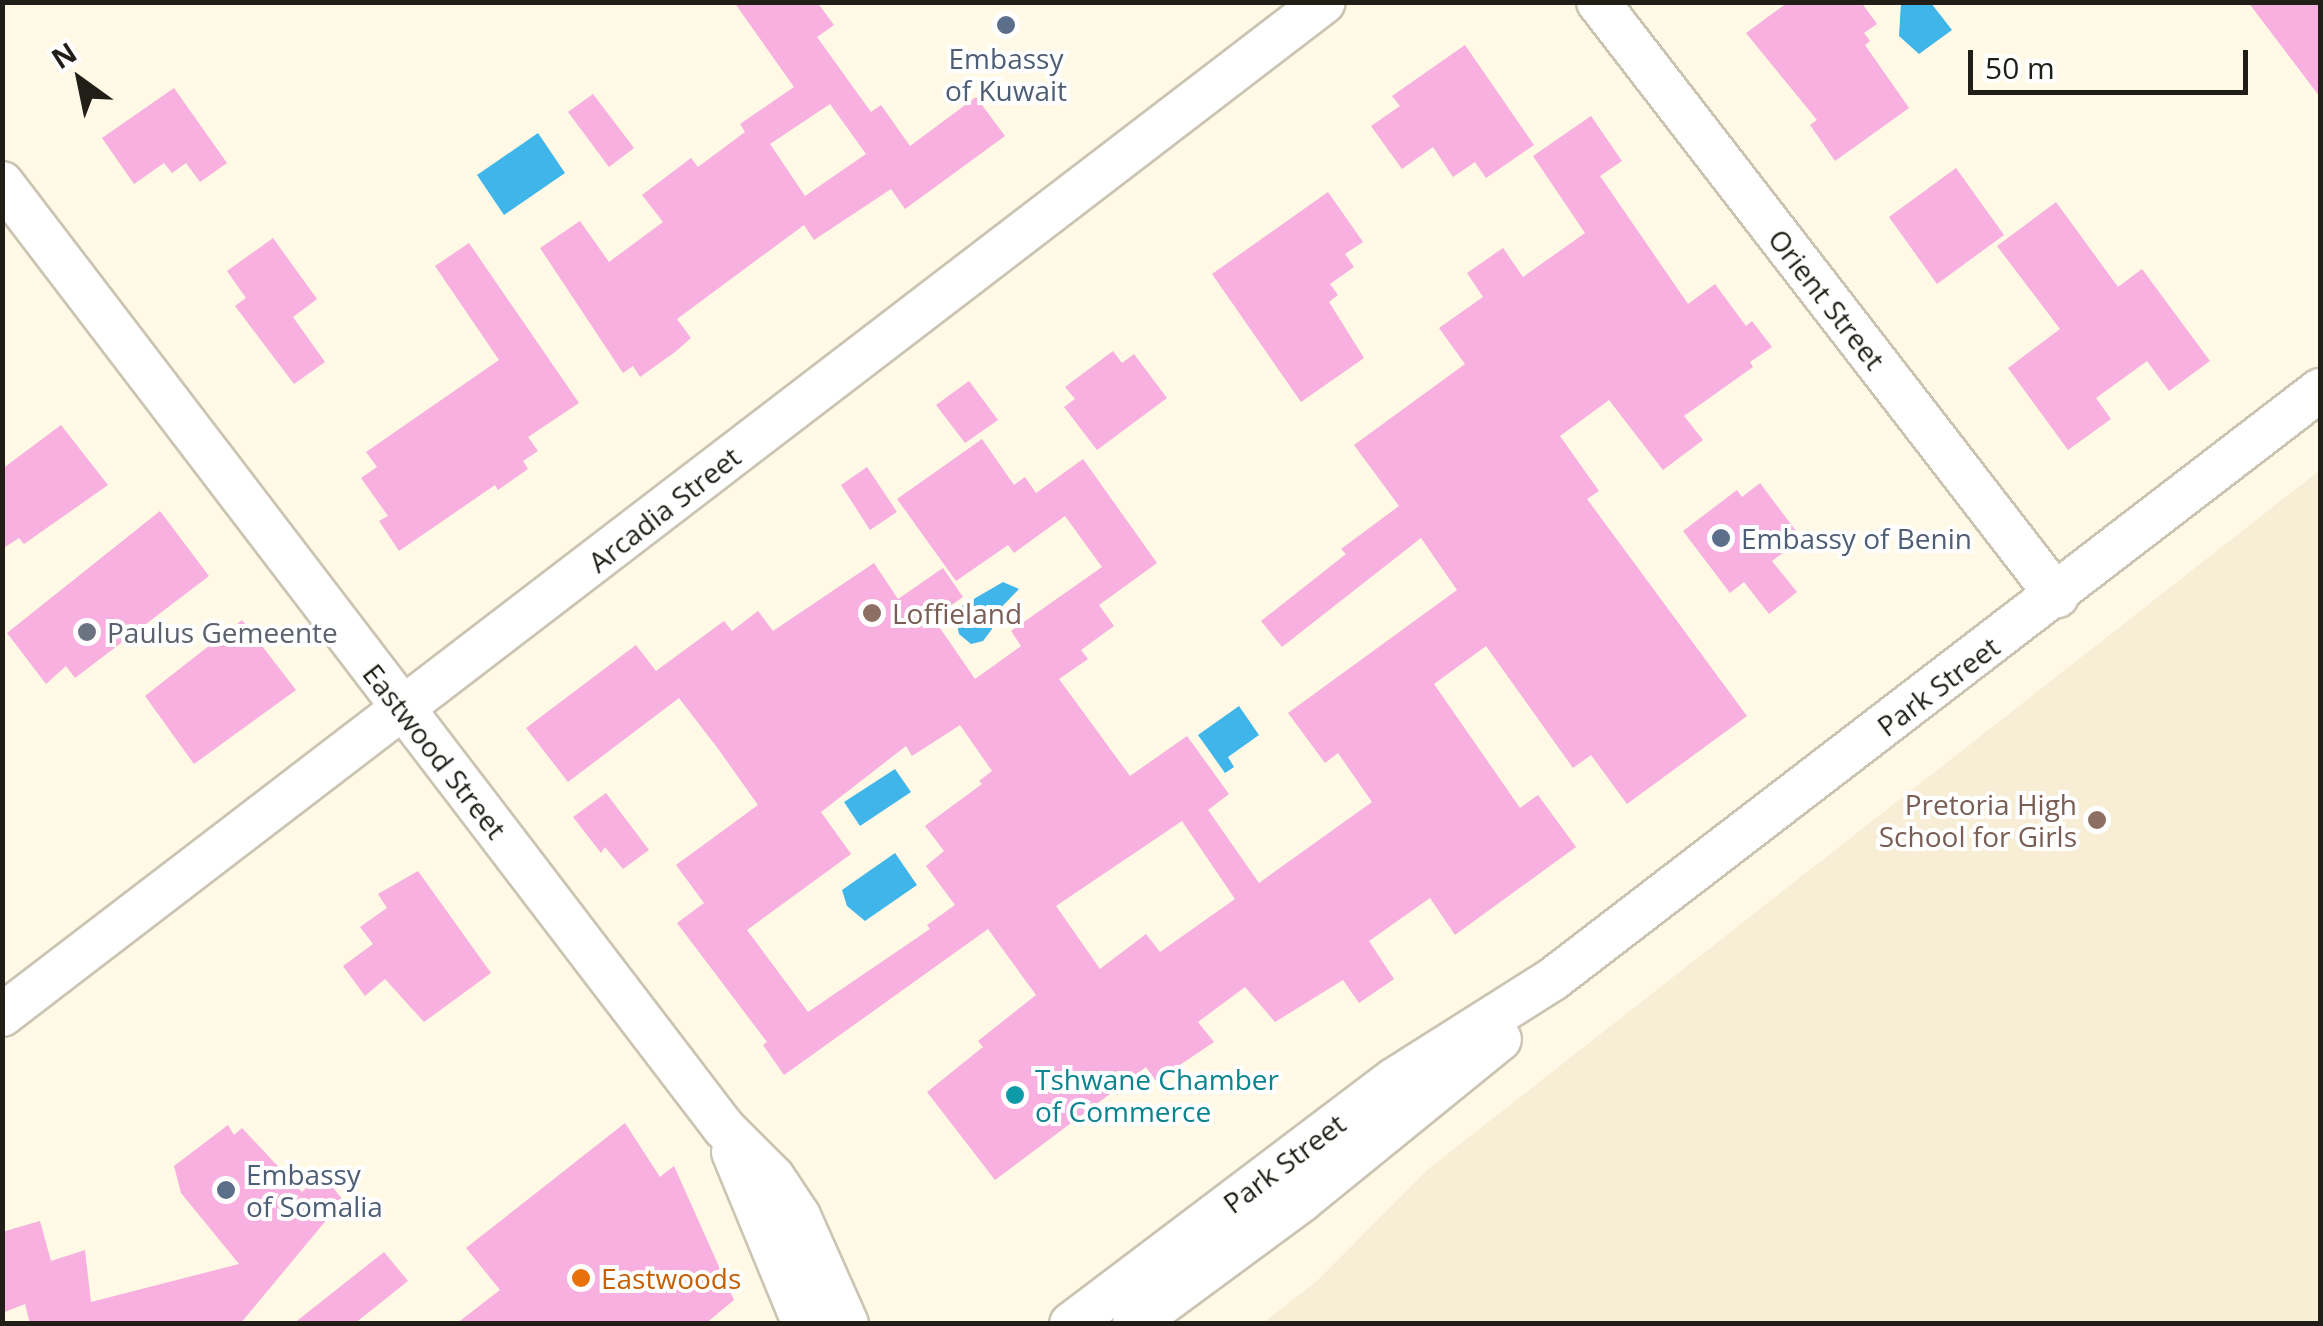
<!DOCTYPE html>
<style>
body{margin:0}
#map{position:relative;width:2323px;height:1326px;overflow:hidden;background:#fff9e6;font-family:"Open Sans",sans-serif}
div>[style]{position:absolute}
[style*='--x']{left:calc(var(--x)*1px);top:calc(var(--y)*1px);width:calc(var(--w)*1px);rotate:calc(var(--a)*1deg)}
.built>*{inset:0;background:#f7eed5}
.water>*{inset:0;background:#40b5ea}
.building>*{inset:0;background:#f7b0df}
.roads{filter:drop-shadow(2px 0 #cbc4b3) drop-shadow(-2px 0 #cbc4b3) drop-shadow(0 2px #cbc4b3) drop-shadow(0 -2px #cbc4b3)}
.minor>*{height:42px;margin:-21px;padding:0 21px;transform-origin:21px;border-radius:21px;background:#fff}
.dots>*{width:28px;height:28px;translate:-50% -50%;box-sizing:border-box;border:5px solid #fff;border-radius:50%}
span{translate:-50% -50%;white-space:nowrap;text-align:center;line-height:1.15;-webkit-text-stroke:8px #fff;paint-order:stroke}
.service-label{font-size:28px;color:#4e5e75}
.left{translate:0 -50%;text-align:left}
.street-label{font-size:28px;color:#201e17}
.education-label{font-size:28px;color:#785e54}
.right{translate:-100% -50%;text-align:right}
.worship-label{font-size:28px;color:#5b616d}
.culture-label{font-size:28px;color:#0d838f}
.food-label{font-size:28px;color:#c56008}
.frame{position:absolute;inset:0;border:5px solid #201e17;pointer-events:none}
.north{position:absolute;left:30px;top:30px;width:100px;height:100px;-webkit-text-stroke:8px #fff;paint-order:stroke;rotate:327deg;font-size:28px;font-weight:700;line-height:40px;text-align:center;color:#201e17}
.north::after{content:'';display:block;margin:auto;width:35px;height:45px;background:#201e17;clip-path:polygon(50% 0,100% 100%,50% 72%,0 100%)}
.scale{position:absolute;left:1968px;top:50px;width:280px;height:45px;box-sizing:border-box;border:5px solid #201e17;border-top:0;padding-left:12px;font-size:30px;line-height:35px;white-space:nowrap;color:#201e17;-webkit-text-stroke:8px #fff;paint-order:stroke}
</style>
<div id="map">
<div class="built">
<div style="clip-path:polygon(2320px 470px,2320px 1323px,1263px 1323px,1318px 1280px,1427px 1170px)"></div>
</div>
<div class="water">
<div style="clip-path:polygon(1901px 3px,1931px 3px,1952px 30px,1919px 54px,1899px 36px)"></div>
<div style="clip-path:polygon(538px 133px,565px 173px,504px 215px,477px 175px)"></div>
<div style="clip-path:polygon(1003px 582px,1019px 589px,993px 616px,992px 629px,983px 641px,971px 644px,959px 634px,956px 620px,960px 607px)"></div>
<div style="clip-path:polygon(1239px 706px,1259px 735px,1228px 757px,1234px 767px,1225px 773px,1198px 735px)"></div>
<div style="clip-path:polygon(895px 769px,911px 792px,860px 826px,844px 802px)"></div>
<div style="clip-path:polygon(895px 853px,917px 885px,865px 921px,847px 906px,842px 890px)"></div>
</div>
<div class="building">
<div style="clip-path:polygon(evenodd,734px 2px,817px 2px,834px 25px,817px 37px,871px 112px,881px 105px,910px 146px,976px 97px,1005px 136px,905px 209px,891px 189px,814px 240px,804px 225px,677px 319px,691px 338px,675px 352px,640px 377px,633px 366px,623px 373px,540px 248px,580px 221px,609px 262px,663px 222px,642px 195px,691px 158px,698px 167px,745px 132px,740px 124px,794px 87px,734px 2px,830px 104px,866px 154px,805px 196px,770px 144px,830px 104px)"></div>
<div style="clip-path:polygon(1788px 2px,1861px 2px,1877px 24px,1864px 33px,1870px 41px,1865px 45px,1909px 108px,1835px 161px,1810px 125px,1817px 120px,1746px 33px)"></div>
<div style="clip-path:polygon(2248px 2px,2320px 2px,2320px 97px)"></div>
<div style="clip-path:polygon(1465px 45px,1534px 145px,1486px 178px,1475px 162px,1453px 177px,1433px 147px,1402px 169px,1371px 126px,1400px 106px,1392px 96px)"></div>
<div style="clip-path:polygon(174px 88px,227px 163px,200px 182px,186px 163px,172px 173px,164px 163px,134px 184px,102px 138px)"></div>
<div style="clip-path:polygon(593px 94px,634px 148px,609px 167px,568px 112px)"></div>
<div style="clip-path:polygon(evenodd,1591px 116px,1622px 161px,1600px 176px,1688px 304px,1715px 284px,1746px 326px,1752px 321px,1772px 347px,1750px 362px,1753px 367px,1684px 416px,1703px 440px,1663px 470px,1609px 400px,1560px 436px,1599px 491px,1587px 499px,1747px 716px,1627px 804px,1591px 755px,1573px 768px,1486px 646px,1434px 684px,1520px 808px,1538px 795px,1576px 847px,1455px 935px,1430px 898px,1369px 941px,1394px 979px,1359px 1003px,1343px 980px,1275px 1022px,1245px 987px,1198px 1022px,1214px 1042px,1156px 1081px,1146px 1067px,995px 1180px,927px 1092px,983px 1047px,978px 1041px,1036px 995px,988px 929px,784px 1075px,763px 1045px,767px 1042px,677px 923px,704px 903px,676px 865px,758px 805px,719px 750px,679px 698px,568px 782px,526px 728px,636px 645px,656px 671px,724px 621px,732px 631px,758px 611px,773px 631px,874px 563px,898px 599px,943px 568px,963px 597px,933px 618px,975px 679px,1021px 646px,1011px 631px,1102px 567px,1065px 516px,1014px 553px,1008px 545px,956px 581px,897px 499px,982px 439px,1014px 485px,1025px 477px,1036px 493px,1083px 459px,1157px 563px,1099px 605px,1114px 626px,1081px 650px,1088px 659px,1059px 679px,1130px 776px,1187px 736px,1229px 794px,1208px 810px,1259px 883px,1372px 802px,1338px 753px,1325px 763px,1288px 713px,1457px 590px,1421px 538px,1282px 647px,1261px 621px,1346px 554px,1341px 549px,1399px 506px,1354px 445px,1465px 364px,1439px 328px,1483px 297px,1467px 273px,1503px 248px,1523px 277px,1585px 233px,1533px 156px,1591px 116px,960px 725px,992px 771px,979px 781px,982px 784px,925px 826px,944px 851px,926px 866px,955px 905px,927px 925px,930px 929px,808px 1012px,747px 930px,851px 854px,821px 812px,906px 746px,912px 756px,960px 725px,1591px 116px,1182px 821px,1235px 899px,1160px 952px,1146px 934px,1100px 969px,1056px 906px,1182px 821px)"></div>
<div style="clip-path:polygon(1956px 168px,2004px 235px,1937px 284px,1889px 217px)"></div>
<div style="clip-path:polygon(1328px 192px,1363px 242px,1345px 254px,1354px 267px,1330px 284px,1338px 295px,1329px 302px,1364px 358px,1301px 402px,1212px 274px)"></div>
<div style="clip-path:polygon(2056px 202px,2118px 287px,2142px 269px,2210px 361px,2169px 391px,2147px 361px,2096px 398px,2111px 419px,2068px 450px,2008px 368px,2060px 329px,1997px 246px)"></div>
<div style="clip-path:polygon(273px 238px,317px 299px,293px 317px,325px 362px,294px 384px,235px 306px,246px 298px,227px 271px)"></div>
<div style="clip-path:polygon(469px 243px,579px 403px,528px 437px,538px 451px,523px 461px,528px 469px,498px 490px,495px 485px,399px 551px,379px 521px,388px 516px,361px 478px,377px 467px,366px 452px,499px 360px,435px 266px)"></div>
<div style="clip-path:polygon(1113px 351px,1122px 363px,1134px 354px,1167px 398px,1097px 450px,1064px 407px,1075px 399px,1065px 387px)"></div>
<div style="clip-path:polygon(969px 381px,998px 420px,965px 443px,936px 405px)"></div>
<div style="clip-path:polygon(61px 425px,108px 485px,24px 544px,19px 538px,2px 549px,2px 469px)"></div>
<div style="clip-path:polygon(867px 467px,897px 512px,870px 530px,841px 485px)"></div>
<div style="clip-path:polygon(1760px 483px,1796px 531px,1782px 541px,1788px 549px,1772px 561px,1797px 592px,1769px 614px,1744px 582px,1730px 593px,1683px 531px,1737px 490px,1742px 497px)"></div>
<div style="clip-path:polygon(160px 511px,209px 576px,75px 678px,66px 666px,46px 684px,7px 633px)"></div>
<div style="clip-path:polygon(242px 620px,296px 690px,194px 764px,145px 696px)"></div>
<div style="clip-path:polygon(606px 793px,649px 850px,623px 869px,605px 847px,601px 853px,573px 817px)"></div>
<div style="clip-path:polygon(418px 871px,491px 973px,424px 1022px,385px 979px,365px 996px,343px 966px,373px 944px,360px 927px,387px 908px,378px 894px)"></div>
<div style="clip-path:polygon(625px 1123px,660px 1177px,674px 1166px,734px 1300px,705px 1324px,456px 1324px,500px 1290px,466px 1248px)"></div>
<div style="clip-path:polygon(228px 1125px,234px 1135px,242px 1128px,302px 1192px,321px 1173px,343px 1200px,240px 1324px,30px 1324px,25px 1304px,2px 1313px,2px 1232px,40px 1221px,51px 1261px,85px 1250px,91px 1302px,239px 1264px,181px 1193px,174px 1166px)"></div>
<div style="clip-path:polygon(384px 1252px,408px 1281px,354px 1324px,293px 1324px)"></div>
</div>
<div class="roads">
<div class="minor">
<div style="--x:1598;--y:2;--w:751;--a:52.31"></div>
<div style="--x:2;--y:183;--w:1189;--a:52.62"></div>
<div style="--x:724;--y:1128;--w:69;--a:45"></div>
<div style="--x:773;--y:1177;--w:47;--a:56.3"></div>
<div style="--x:799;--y:1216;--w:118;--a:66"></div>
<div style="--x:2;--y:1015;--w:1665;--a:-37.46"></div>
<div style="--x:733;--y:1152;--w:186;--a:67.6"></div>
<div style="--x:1071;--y:1324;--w:406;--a:-37.1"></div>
<div style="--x:1395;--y:1079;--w:187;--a:-32.3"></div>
<div style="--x:1553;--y:979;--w:967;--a:-37.52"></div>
<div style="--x:1134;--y:1324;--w:209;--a:-36.4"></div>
<div style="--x:1302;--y:1200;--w:255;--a:-39.1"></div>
</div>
</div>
<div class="dots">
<div style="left:1006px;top:25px;background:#5c6f8a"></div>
<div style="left:1721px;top:538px;background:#5c6f8a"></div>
<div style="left:872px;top:613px;background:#8d6e63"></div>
<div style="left:87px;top:632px;background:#6b7280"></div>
<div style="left:2097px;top:820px;background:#8d6e63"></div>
<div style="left:1015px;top:1095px;background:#0f9aa8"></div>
<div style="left:226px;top:1190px;background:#5c6f8a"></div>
<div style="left:581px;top:1278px;background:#e8710a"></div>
</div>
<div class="service-label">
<span style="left:1006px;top:74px">Embassy<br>of Kuwait</span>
<span class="left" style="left:1741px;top:538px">Embassy of Benin</span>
<span class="left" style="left:246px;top:1190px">Embassy<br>of Somalia</span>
</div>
<div class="street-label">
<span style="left:1827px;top:299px;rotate:52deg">Orient Street</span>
<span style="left:664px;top:509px;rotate:-38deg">Arcadia Street</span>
<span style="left:1938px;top:686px;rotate:-37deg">Park Street</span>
<span style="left:435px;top:751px;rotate:52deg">Eastwood Street</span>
<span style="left:1284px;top:1163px;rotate:-37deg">Park Street</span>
</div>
<div class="education-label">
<span class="left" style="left:892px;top:613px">Loffieland</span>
<span class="right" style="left:2077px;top:820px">Pretoria High<br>School for Girls</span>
</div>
<div class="worship-label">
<span class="left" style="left:107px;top:632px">Paulus Gemeente</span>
</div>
<div class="culture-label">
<span class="left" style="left:1035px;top:1095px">Tshwane Chamber<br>of Commerce</span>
</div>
<div class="food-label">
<span class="left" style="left:601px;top:1278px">Eastwoods</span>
</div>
<div class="frame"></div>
<div class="north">N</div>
<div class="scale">50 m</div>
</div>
